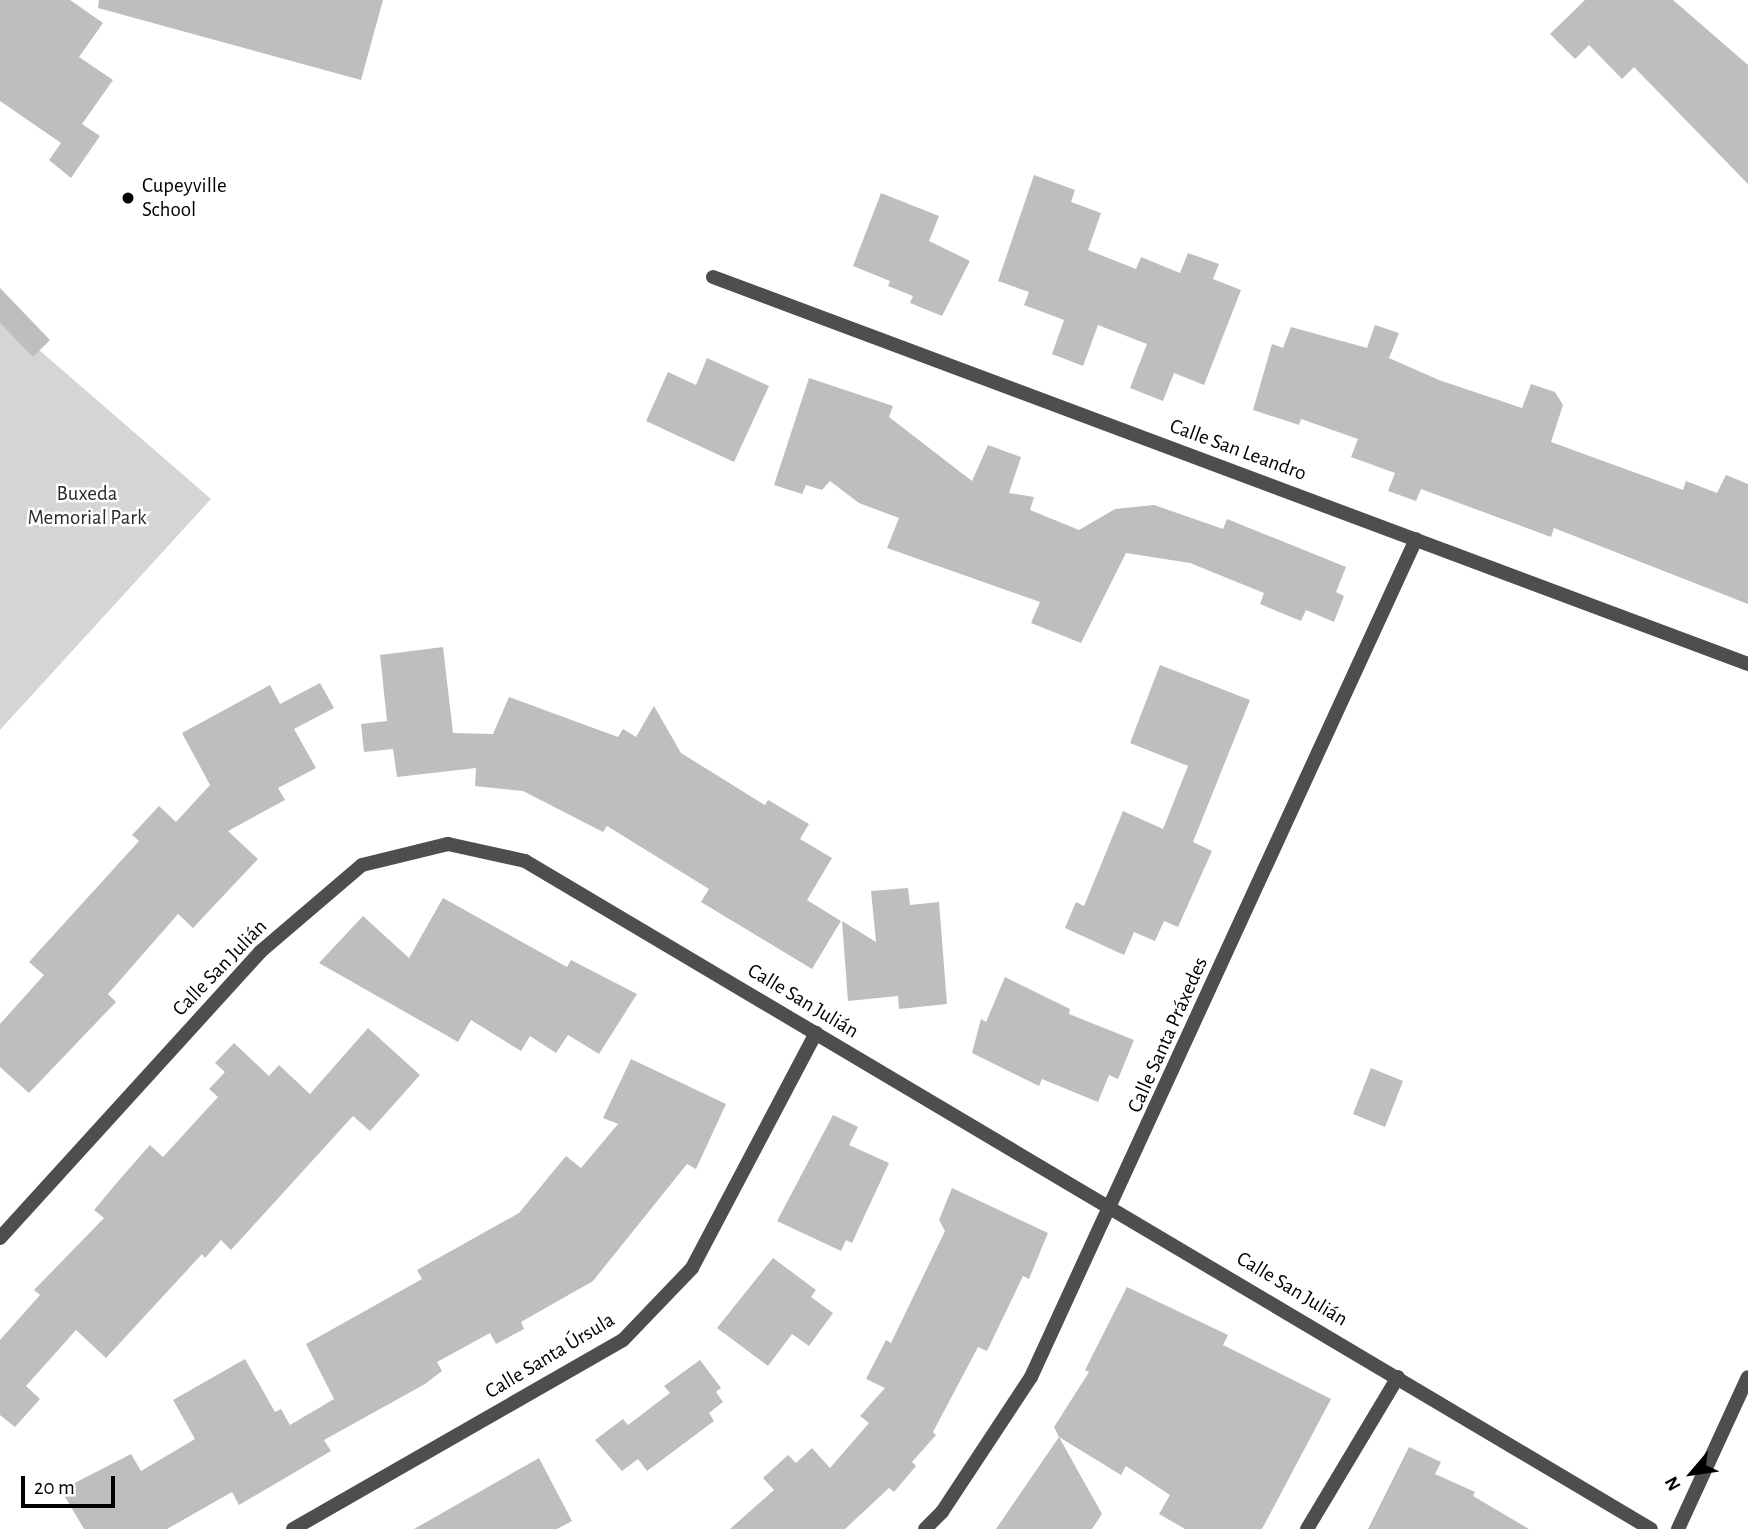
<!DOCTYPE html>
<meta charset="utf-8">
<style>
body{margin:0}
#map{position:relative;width:1748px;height:1529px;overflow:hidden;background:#fff;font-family:"Alegreya Sans",sans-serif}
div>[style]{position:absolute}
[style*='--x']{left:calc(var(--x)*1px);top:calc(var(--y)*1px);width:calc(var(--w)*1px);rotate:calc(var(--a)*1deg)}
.green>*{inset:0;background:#d5d5d5}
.building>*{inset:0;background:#bebebe}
.minor>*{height:14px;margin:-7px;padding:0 7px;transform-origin:7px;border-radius:7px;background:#4e4e4e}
.dots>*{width:19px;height:19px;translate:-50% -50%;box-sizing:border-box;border:4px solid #fff;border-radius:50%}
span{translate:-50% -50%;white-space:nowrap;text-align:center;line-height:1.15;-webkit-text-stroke:5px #fff;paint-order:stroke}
.poi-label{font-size:21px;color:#000}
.left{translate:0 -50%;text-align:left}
.street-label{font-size:21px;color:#000}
.park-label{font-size:21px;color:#2c2c2c}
.north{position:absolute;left:1657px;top:1438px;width:70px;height:70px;-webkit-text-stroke:5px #fff;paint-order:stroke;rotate:241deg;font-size:19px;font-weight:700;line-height:28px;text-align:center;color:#000}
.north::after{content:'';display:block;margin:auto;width:24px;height:32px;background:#000;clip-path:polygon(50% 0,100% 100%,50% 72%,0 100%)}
.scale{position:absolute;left:21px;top:1476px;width:94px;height:32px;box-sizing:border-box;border:4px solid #000;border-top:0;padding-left:9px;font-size:21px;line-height:24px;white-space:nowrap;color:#000;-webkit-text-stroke:5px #fff;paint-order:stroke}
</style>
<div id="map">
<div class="green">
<div style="clip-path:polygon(0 316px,211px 499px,0 730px)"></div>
</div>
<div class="building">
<div style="clip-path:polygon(0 0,70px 0,103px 23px,79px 57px,113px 80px,82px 124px,100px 136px,71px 178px,49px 160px,61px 143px,0 101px)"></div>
<div style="clip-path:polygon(99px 0,383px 0,361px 80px,98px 8px)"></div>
<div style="clip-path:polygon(1585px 0,1673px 0,1748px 65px,1748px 184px,1634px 67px,1622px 79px,1589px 45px,1575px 59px,1550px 34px)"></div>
<div style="clip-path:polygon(1034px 175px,1075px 190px,1071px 202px,1101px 213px,1088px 250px,1136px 269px,1141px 257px,1180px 273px,1188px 253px,1219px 264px,1213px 279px,1241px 290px,1204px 385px,1174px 373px,1163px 401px,1130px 388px,1147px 344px,1098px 325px,1083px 366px,1052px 354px,1064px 320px,1024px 305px,1029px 292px,998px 281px)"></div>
<div style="clip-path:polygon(881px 193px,939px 216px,929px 241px,970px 261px,942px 316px,910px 303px,913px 296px,888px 286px,890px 281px,853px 266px)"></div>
<div style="clip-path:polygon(0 288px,50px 340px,33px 357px,0 323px)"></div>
<div style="clip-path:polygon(1375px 325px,1399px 333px,1389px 358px,1439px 380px,1522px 408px,1531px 384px,1555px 392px,1563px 405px,1551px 442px,1683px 490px,1686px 481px,1717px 493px,1726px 475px,1748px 484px,1748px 604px,1554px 528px,1551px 537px,1421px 489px,1416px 501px,1388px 491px,1395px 473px,1351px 457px,1358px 439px,1301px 419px,1299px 425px,1253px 410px,1272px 344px,1283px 348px,1291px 327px,1367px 348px)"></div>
<div style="clip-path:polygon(707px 358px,769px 386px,734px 462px,646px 421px,668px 372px,696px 385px)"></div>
<div style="clip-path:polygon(809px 378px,893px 406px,889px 417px,972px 481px,988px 445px,1021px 457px,1009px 493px,1034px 497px,1030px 510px,1079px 530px,1115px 509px,1154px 505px,1223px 529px,1227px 519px,1346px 567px,1336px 592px,1344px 596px,1334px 622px,1306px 610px,1301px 621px,1260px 604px,1264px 593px,1190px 563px,1126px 553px,1081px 643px,1031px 623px,1040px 602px,887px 548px,899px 518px,859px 503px,830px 481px,822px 490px,806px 485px,802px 494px,774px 485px)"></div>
<div style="clip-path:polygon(443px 647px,453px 733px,493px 734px,509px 697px,618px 737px,623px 729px,636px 737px,654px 706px,681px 753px,765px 805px,768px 800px,809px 824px,800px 839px,832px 858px,807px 900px,841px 921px,812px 969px,701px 902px,709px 889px,607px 826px,603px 832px,523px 791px,475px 786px,476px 768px,397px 777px,393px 749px,364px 752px,361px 724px,387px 721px,380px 655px)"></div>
<div style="clip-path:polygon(1160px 665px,1250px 700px,1193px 842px,1212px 851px,1178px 927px,1164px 921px,1155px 941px,1134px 932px,1124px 955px,1065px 928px,1076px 902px,1084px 906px,1123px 811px,1163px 829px,1188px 766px,1130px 743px)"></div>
<div style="clip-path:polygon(320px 683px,334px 708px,294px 729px,316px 768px,278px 788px,285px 800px,228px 831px,258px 859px,193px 928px,178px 914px,108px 994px,116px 1002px,29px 1093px,0 1067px,0 1024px,44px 975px,29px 962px,139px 841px,132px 835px,159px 806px,176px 822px,210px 785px,182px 733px,270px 685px,280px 704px)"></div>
<div style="clip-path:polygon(908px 888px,910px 905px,939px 902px,947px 1004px,899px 1009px,898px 996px,848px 1001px,842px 921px,876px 942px,871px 891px)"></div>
<div style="clip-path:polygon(443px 898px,567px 967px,571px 960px,637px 994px,599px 1054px,568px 1035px,556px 1053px,530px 1036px,521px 1051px,471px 1020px,458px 1042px,319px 963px,363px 916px,409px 958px)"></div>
<div style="clip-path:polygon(1005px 977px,1070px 1009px,1069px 1014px,1134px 1040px,1118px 1079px,1109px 1075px,1098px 1102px,1042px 1079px,1039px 1086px,972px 1053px,981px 1019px,986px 1022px)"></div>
<div style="clip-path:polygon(368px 1028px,420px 1075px,370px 1131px,353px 1116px,231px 1250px,221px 1240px,205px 1258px,202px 1254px,106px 1358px,76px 1330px,26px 1386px,40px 1399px,15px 1427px,0 1415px,0 1340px,40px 1295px,34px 1290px,104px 1218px,94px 1210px,120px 1179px,150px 1145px,163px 1157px,218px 1097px,209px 1089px,225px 1072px,215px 1063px,234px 1043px,269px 1076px,279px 1065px,310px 1094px)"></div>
<div style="clip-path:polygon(631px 1059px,726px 1104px,696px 1169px,687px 1164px,593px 1281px,521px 1322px,524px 1329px,496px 1344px,490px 1333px,437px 1362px,442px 1371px,425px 1384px,324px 1440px,331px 1451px,239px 1505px,232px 1492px,167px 1529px,84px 1529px,61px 1490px,131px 1454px,141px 1471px,195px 1439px,173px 1400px,245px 1359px,275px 1412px,281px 1409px,290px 1425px,334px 1399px,306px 1344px,422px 1279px,417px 1270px,519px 1213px,566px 1156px,581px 1168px,618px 1124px,603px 1118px)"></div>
<div style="clip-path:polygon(1371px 1068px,1403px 1081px,1385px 1127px,1353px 1114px)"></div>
<div style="clip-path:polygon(833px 1115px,858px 1127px,849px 1145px,889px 1163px,852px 1243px,846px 1240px,841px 1251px,777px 1221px)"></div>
<div style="clip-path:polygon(952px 1188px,1048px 1233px,1029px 1279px,1023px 1276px,987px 1351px,978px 1347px,933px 1432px,936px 1435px,912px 1462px,916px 1466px,894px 1492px,889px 1488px,845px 1529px,730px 1529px,774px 1490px,763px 1478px,788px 1455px,796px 1463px,812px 1448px,830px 1468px,869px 1423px,860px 1416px,885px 1388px,866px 1379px,886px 1340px,891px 1343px,945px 1231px,939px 1220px)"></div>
<div style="clip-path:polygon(773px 1258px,816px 1290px,811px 1297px,833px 1313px,809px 1346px,792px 1334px,768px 1366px,717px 1328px)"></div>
<div style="clip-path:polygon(1127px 1287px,1228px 1335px,1223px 1345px,1331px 1399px,1262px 1529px,1185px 1529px,1159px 1514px,1170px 1495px,1126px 1466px,1121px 1475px,1059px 1437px,1102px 1514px,1092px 1529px,996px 1529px,1059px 1437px,1054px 1427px,1089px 1372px,1085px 1370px)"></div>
<div style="clip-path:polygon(700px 1360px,721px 1388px,716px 1392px,723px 1402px,709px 1413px,714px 1421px,647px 1471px,638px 1459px,622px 1471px,595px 1440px,623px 1419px,628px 1425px,670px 1393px,664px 1386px)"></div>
<div style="clip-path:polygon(1409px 1447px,1441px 1462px,1435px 1474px,1475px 1492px,1473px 1496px,1529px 1529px,1368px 1529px)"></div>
<div style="clip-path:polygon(539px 1458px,572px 1521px,557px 1529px,414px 1529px)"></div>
</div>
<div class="minor">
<div style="--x:713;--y:277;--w:1105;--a:20.5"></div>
<div style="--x:0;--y:1238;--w:387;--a:-47.7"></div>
<div style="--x:260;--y:952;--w:134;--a:-40.5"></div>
<div style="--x:362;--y:865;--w:89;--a:-13.7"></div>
<div style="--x:448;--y:844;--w:79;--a:12.4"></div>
<div style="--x:525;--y:861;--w:1309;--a:30.68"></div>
<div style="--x:293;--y:1529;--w:380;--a:-29.8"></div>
<div style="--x:623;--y:1340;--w:100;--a:-46.2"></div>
<div style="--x:692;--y:1268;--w:266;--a:-62.2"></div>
<div style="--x:925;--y:1529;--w:24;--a:-45"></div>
<div style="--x:942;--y:1512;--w:162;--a:-56.6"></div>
<div style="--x:1031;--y:1377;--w:922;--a:-65.32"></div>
<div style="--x:1307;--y:1529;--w:177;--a:-59.1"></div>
<div style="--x:1678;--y:1529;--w:167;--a:-65.3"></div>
</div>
<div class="dots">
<div style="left:128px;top:198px;background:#000"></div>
</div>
<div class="poi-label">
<span class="left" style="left:142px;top:198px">Cupeyville<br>School</span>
</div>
<div class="street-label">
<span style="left:1238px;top:450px;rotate:20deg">Calle San Leandro</span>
<span style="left:220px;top:968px;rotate:-46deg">Calle San Julián</span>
<span style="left:803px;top:1001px;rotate:31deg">Calle San Julián</span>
<span style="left:1168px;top:1035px;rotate:-66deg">Calle Santa Práxedes</span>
<span style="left:1292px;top:1289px;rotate:31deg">Calle San Julián</span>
<span style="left:550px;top:1356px;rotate:-31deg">Calle Santa Úrsula</span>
</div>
<div class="park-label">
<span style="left:87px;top:506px">Buxeda<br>Memorial Park</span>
</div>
<div class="north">N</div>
<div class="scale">20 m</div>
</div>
